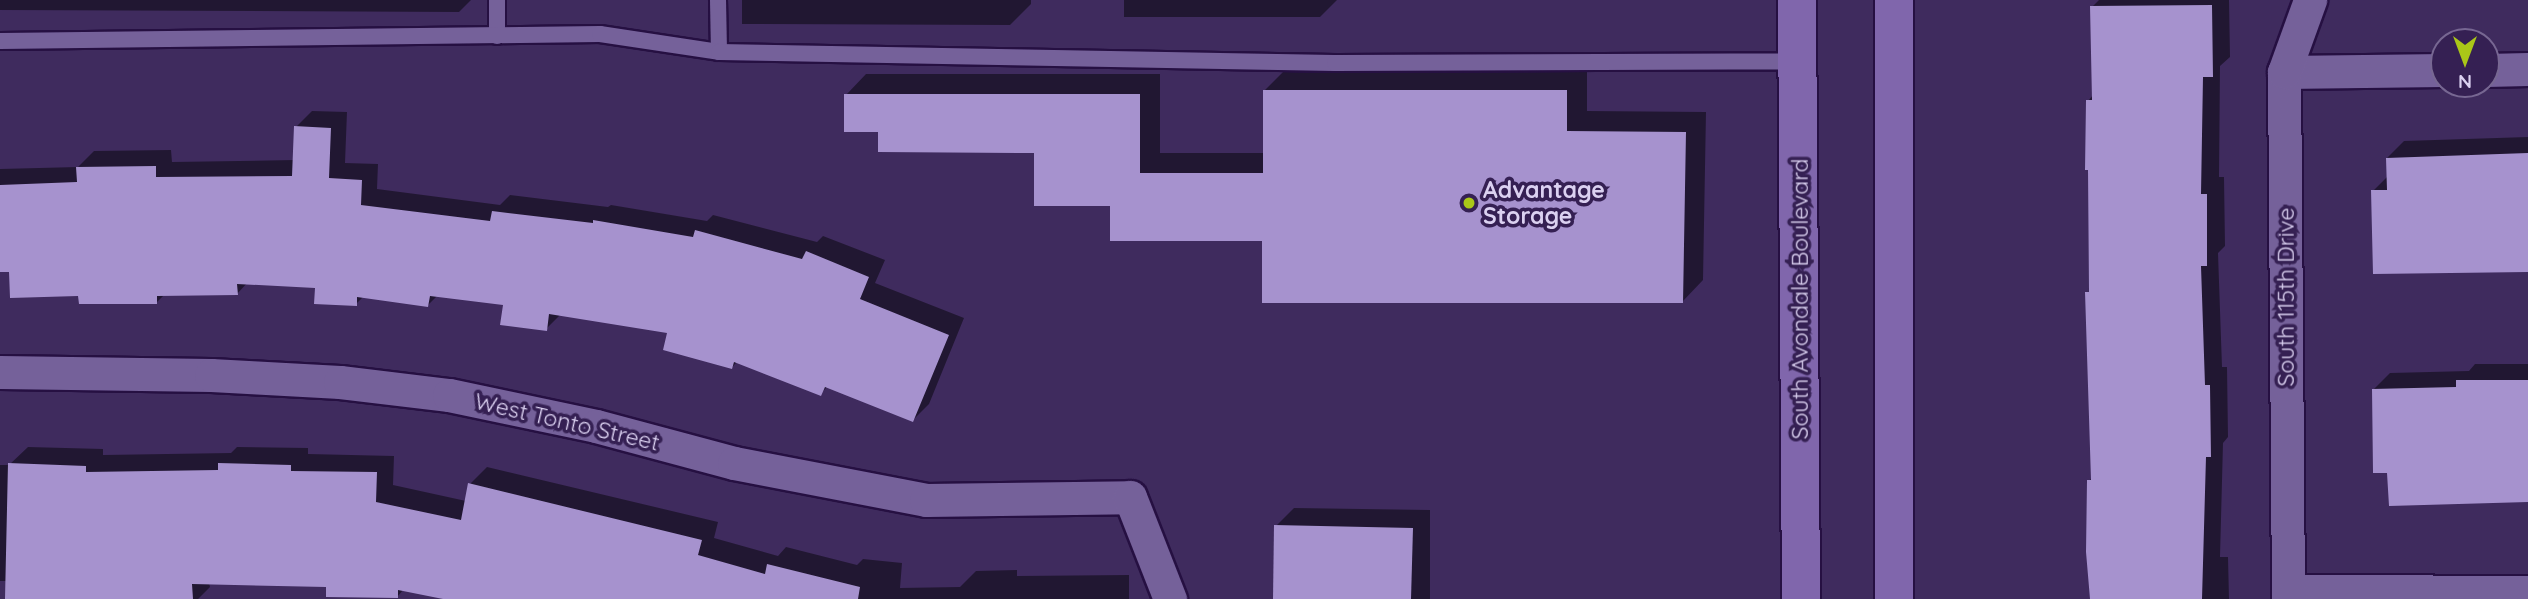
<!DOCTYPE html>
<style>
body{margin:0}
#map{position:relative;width:2528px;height:599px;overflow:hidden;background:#3f2b5e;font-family:Quicksand,sans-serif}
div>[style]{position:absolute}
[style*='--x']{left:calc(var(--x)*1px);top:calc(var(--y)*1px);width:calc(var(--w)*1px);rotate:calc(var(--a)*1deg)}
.shadow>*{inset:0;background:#0007}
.building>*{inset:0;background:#a692ce}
.roads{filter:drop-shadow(2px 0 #261042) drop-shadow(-2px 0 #261042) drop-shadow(0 2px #261042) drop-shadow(0 -2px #261042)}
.service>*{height:16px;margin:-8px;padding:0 8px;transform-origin:8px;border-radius:8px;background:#75619a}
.minor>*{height:33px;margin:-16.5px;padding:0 16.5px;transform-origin:16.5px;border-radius:16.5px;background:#75619a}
.secondary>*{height:38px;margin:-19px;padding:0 19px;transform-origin:19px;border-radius:19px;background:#8066ac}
.dots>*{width:19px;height:19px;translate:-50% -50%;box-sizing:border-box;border:4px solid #352053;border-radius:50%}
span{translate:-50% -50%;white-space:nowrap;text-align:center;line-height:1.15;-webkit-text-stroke:7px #352053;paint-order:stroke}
.poi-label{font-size:23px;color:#dbd1f1;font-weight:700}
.left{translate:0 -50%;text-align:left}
.street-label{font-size:23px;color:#dbd1f1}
.north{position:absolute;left:2430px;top:28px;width:70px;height:70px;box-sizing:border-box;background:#352053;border:2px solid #776792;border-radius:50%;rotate:180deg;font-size:19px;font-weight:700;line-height:28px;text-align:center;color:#dbd1f1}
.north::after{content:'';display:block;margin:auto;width:24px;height:32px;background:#aac718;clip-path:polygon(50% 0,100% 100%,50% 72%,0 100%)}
</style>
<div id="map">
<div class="shadow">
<div style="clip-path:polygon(0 0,471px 0,459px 12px,0 10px)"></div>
<div style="clip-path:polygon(742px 0,1031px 0,1031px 4px,1010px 25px,742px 24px)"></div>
<div style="clip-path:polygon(1124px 0,1337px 0,1320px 17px,1124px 17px)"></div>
<div style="clip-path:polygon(2099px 0,2229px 0,2230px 57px,2220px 66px,2219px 177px,2224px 177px,2225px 246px,2218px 253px,2222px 367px,2227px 367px,2228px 437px,2223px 443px,2220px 557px,2228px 557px,2229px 599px,2090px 599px,2089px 481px,2093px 477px,2088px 101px,2093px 95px,2092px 7px)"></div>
<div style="clip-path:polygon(1285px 70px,1587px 70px,1587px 111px,1706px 112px,1703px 280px,1683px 301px,1264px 240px,1112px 204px,1035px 151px,880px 130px,846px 95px,866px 74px,1160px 74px,1160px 153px,1264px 153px,1265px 90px)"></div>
<div style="clip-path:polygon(312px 111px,347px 112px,345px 163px,378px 164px,377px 189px,500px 205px,510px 195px,608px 207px,611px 205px,707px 221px,713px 215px,817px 242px,823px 236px,885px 260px,875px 283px,964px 318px,929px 404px,913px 420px,828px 386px,820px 394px,738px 361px,732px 367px,670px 332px,561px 314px,546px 329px,505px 303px,438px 295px,428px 305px,364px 296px,356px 304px,317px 286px,248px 282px,237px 294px,164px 295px,157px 302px,80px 294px,11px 272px,0 272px,0 169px,78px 167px,94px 151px,171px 150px,172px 162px,295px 160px,296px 127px)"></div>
<div style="clip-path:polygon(2528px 137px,2528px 270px,2373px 191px,2388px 176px,2387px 158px,2404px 141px)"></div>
<div style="clip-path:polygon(2475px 364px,2528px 364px,2528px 502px,2389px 471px,2373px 390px,2390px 373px,2469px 371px)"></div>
<div style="clip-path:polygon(28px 447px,103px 449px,103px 455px,231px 453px,237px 447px,308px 448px,308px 454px,394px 456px,393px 485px,466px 501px,470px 484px,487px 467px,718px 522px,714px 538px,778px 556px,786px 547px,857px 565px,863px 559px,902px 563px,900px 588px,960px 587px,976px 571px,1017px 570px,1017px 576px,1129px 575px,1129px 599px,452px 599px,404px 589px,397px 597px,328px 585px,209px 583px,210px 587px,198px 599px,7px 599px,7px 581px,0 581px,0 465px,9px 465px)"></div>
<div style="clip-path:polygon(1294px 508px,1430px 510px,1430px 599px,1274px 599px,1276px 526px)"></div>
</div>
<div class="building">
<div style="clip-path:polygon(2212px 5px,2213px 77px,2203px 77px,2201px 194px,2207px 194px,2207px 266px,2201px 266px,2205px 385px,2210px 385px,2211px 457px,2206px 457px,2202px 599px,2090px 599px,2086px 552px,2087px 480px,2091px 480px,2085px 292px,2089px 292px,2088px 170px,2085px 170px,2086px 100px,2092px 100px,2090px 6px)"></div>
<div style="clip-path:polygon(1263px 90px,1567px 90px,1567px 131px,1686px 132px,1683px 303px,1262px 303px,1262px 241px,1110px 241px,1110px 206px,1034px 206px,1034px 153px,878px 152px,878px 132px,844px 132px,844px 94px,1140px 94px,1140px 173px,1263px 173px)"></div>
<div style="clip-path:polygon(294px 126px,331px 128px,329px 178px,362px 180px,361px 205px,490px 221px,492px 211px,593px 223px,593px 220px,693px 237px,695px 230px,802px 259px,806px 251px,869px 277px,860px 299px,949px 335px,913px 422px,825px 387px,821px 396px,734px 362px,732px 369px,663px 350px,667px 333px,549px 314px,547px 331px,500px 325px,503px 305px,430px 296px,428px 307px,357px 297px,357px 306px,314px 304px,315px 288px,237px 284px,238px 295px,157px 296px,157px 304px,79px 304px,78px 296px,10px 298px,9px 272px,0 272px,0 185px,77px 182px,76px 167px,156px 166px,156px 177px,292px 176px)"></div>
<div style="clip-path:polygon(2528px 153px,2528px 272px,2373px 274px,2371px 190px,2387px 190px,2386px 158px)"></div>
<div style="clip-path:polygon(2456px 380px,2528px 380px,2528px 502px,2389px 506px,2387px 473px,2373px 473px,2372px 389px,2456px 387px)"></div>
<div style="clip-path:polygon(8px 463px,86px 466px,86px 472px,218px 470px,218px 463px,291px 465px,291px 471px,377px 472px,376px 502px,461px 520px,468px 483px,702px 540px,698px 555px,765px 574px,767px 564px,860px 587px,858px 599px,443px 599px,398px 590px,398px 598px,326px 597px,326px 587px,192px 584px,193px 599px,5px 599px)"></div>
<div style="clip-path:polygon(1274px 525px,1413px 528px,1411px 599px,1273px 599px)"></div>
</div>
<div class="roads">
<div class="service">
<div style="--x:497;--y:0;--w:36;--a:90"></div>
<div style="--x:718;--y:0;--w:52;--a:88.9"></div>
<div style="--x:0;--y:41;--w:600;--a:-0.67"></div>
<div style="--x:600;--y:34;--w:120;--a:8.6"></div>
<div style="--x:719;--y:52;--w:616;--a:1.02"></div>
<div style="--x:1335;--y:63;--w:463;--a:-0.2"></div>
</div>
<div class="minor">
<div style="--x:2486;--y:70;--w:42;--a:-1.4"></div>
<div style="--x:2284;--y:72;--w:160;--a:-0.7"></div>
<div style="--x:0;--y:372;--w:211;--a:0.8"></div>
<div style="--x:211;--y:375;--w:129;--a:3.1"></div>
<div style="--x:340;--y:382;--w:110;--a:6.8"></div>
<div style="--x:449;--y:395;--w:150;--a:11.9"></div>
<div style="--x:596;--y:426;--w:143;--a:15"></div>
<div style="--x:734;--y:463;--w:196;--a:10.9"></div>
<div style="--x:926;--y:500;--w:204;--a:-0.8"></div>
<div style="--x:1130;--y:497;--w:110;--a:68.6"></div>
<div style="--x:2288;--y:591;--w:240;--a:0.2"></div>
<div style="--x:2288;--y:599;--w:527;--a:-90.43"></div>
<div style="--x:2284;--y:72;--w:77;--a:-70.1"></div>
</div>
<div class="secondary">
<div style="--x:1797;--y:0;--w:599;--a:89.62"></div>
<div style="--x:1894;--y:0;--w:599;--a:90"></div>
</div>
</div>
<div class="dots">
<div style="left:1469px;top:203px;background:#aac718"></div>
</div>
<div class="poi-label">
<span class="left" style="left:1483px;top:203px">Advantage<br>Storage</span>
</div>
<div class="street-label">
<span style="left:2286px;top:297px;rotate:-90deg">South 115th Drive</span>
<span style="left:1800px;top:299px;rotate:-90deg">South Avondale Boulevard</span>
<span style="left:567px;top:422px;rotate:13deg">West Tonto Street</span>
</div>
<div class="north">N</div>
</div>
